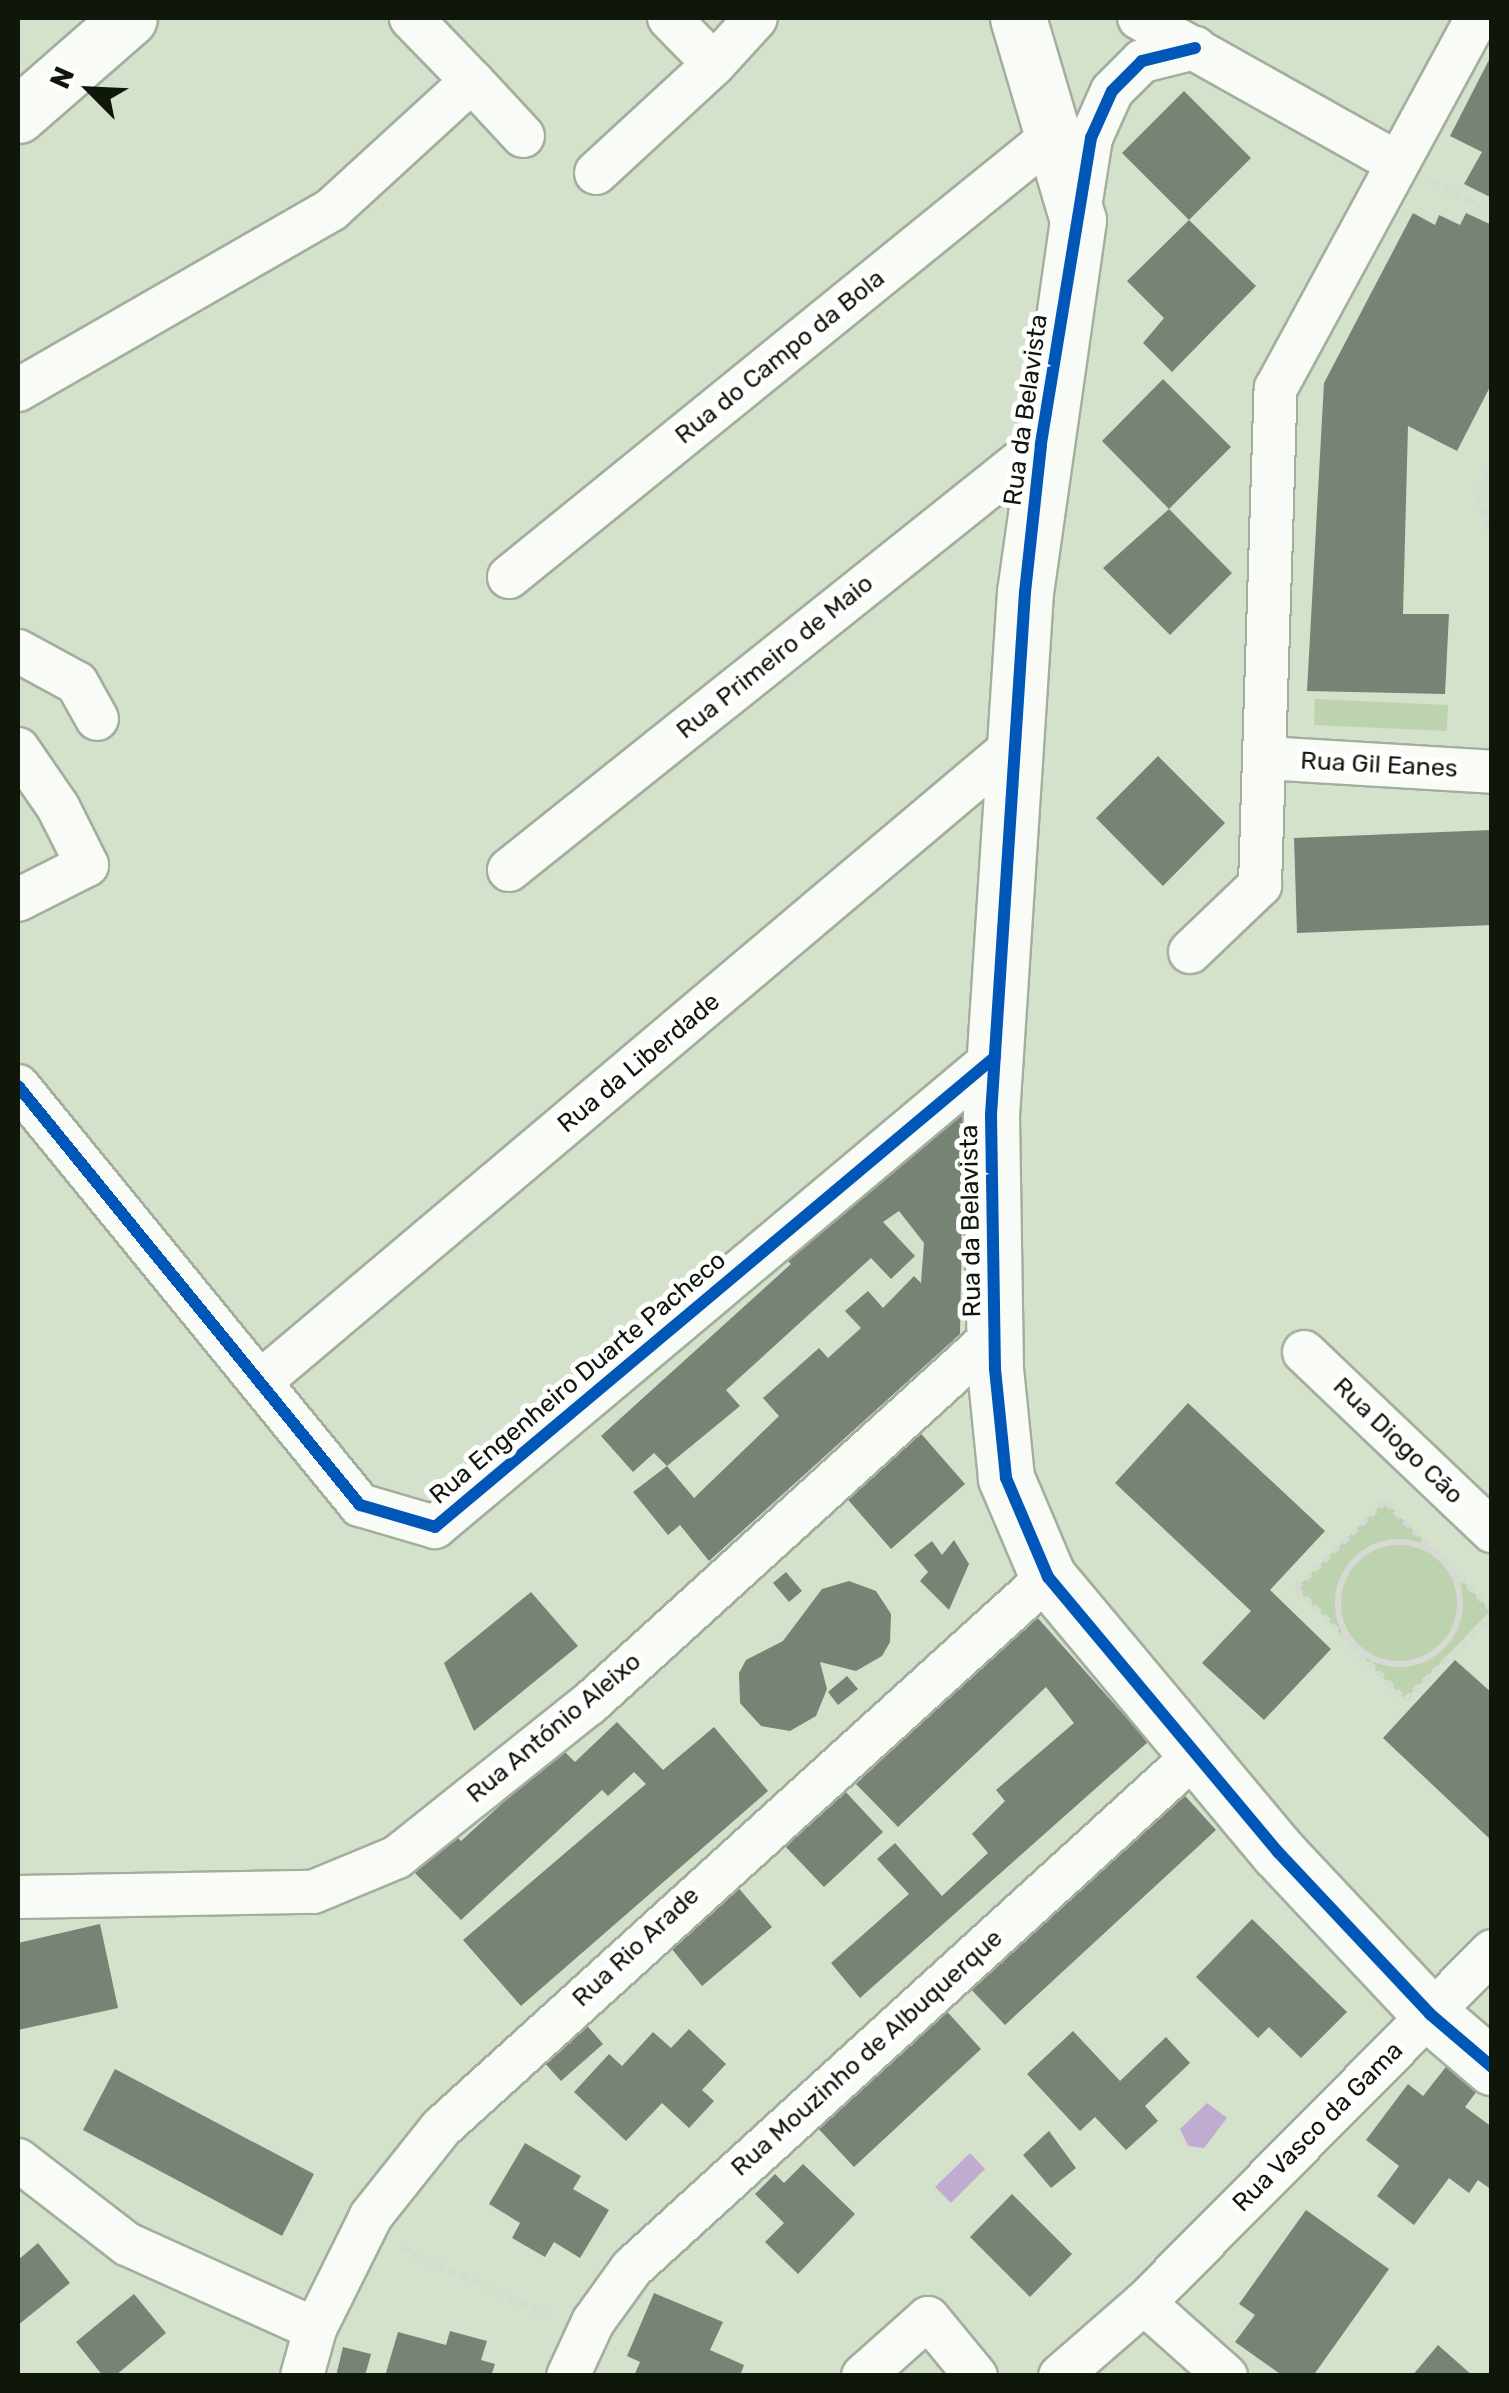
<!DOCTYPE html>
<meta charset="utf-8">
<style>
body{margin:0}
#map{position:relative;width:1509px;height:2393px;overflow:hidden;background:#d4e2cc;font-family:Rubik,sans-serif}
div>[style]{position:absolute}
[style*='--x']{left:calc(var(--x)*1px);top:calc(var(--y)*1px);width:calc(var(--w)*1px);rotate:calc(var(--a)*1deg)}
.green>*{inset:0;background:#bdd3af}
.water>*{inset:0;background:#c2abd0}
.building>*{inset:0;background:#768375}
.path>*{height:6px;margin-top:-3px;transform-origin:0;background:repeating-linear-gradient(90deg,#d6dad3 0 8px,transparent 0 13px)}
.path>.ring{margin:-3px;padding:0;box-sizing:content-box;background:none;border:6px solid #d6dad3;border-radius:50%}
.roads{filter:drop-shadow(2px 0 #a3ae9d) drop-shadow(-2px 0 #a3ae9d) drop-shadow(0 2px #a3ae9d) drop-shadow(0 -2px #a3ae9d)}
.street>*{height:42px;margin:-21px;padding:0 21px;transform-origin:21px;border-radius:21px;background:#f9fbf7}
.secondary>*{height:55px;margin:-27.5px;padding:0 27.5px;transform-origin:27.5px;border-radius:27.5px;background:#f9fbf7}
.cycleway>*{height:12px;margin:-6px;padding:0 6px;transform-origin:6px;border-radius:6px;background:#0057b8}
span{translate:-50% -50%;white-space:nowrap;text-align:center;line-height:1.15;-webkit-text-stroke:10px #fff;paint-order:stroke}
.street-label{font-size:25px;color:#0f170a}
.frame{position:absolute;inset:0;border:20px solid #0f170a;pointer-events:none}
.north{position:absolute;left:40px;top:40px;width:100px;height:100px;-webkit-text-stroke:8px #fff;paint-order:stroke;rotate:294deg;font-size:28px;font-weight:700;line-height:40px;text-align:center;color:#0f170a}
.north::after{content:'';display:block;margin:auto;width:35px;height:45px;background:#0f170a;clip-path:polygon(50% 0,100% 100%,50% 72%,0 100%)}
</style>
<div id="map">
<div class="green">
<div style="clip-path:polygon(1315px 699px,1448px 705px,1447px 731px,1314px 725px)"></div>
<div style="clip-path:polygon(1385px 1501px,1491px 1610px,1405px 1700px,1296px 1588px)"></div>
</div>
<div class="water">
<div style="clip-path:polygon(1207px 2103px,1227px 2118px,1204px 2148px,1188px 2146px,1180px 2129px)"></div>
<div style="clip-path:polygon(970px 2153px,985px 2169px,951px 2203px,935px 2187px)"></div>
</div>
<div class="building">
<div style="clip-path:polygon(1492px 54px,1492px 198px,1464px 184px,1482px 152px,1450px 136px)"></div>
<div style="clip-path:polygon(1184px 91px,1251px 158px,1189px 220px,1122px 153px)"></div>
<div style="clip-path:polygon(1413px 213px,1435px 225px,1439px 215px,1460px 225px,1466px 213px,1492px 225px,1492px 383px,1457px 451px,1408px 426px,1403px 614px,1449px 614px,1445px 694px,1307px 691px,1324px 383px)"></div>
<div style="clip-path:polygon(1189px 220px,1256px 286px,1172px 372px,1143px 343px,1164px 318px,1127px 281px)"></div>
<div style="clip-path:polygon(1163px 379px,1231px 447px,1169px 509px,1232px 573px,1170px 635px,1103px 568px,1169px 509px,1102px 441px)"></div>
<div style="clip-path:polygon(1158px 756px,1225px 823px,1163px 886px,1096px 818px)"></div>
<div style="clip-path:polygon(1492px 830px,1492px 925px,1297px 933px,1294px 838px)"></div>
<div style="clip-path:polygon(964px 1107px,960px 1334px,709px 1561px,680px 1525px,668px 1535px,633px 1492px,667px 1466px,694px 1498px,779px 1416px,763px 1398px,819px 1348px,828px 1358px,861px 1328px,845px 1311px,868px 1291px,883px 1308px,914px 1276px,921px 1283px,924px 1243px,899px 1211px,883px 1222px,915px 1256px,891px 1279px,871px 1258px,726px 1390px,740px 1406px,667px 1466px,654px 1453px,633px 1472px,601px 1436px,791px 1264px,787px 1260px)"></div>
<div style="clip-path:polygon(1188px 1403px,1325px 1531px,1270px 1590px,1331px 1649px,1264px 1720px,1202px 1663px,1251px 1611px,1115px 1483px)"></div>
<div style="clip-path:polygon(917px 1429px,965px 1484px,891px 1549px,843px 1494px)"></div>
<div style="clip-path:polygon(954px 1540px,969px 1564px,949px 1610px,920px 1581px,928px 1572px,914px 1555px,932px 1541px,942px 1555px)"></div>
<div style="clip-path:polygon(786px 1572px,802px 1591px,789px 1602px,773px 1583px)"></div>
<div style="clip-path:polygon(849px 1581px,876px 1591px,891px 1614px,890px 1642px,882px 1656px,856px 1671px,820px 1662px,827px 1689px,816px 1716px,790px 1731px,761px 1726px,740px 1703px,739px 1673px,746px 1660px,783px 1641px,822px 1589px)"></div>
<div style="clip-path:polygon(531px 1592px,578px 1646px,474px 1731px,444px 1663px)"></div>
<div style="clip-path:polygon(1036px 1616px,1148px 1742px,860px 1998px,831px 1963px,909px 1894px,877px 1859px,895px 1843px,942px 1896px,988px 1853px,972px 1834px,1005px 1801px,996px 1790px,1074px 1723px,1046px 1687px,898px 1827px,856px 1784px)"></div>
<div style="clip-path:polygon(1455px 1660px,1492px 1693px,1492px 1841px,1383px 1738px)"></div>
<div style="clip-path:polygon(847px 1676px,858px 1689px,838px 1705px,828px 1692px)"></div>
<div style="clip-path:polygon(617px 1722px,663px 1770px,714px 1727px,768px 1791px,521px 2006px,463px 1940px,646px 1784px,634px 1772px,608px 1796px,602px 1790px,461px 1920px,415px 1873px,454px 1834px,461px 1841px,562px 1749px,575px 1762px)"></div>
<div style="clip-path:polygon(1177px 1787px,1216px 1830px,1005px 2025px,964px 1982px)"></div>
<div style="clip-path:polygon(843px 1789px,883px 1832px,824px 1887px,783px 1844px)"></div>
<div style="clip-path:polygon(736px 1885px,772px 1927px,702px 1986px,667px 1943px)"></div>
<div style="clip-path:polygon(1252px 1919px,1347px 2012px,1301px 2058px,1269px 2027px,1258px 2038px,1196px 1977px)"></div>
<div style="clip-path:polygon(100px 1924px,118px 2008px,18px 2030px,18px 1943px)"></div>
<div style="clip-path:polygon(942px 2006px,981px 2049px,854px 2167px,814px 2124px)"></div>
<div style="clip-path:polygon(584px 2022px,603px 2044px,561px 2081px,542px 2060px)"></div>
<div style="clip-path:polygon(689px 2029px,726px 2064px,702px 2090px,714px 2101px,689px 2128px,662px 2103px,626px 2141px,574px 2092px,609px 2054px,622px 2066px,653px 2032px,671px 2048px)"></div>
<div style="clip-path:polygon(1073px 2031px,1120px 2081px,1166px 2037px,1190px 2063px,1145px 2106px,1158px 2121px,1126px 2150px,1095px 2117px,1080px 2131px,1027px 2074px)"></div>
<div style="clip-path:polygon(1449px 2063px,1480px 2087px,1465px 2107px,1492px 2127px,1492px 2190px,1478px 2180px,1469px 2193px,1449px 2178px,1414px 2225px,1377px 2196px,1399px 2166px,1366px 2140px,1408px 2084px,1423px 2096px)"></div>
<div style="clip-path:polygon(115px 2069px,314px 2174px,282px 2236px,83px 2130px)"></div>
<div style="clip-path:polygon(1049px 2131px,1076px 2168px,1051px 2188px,1023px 2155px)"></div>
<div style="clip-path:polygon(525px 2143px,581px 2176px,573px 2189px,609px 2210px,580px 2258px,554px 2242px,545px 2257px,512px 2238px,520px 2223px,489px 2204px)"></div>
<div style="clip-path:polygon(803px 2164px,855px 2214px,798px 2274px,765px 2242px,784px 2223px,755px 2194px,775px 2174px,784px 2183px)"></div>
<div style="clip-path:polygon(1012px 2194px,1072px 2254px,1030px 2297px,970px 2237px)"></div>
<div style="clip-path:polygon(1306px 2210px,1389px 2269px,1313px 2376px,1283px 2376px,1235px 2342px,1255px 2315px,1239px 2304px)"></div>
<div style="clip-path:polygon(38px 2243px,70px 2283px,18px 2325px,18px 2260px)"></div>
<div style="clip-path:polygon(654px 2293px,723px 2322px,710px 2350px,744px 2365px,740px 2376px,634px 2376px,640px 2362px,627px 2356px)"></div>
<div style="clip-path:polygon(134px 2294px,166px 2333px,115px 2376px,103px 2376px,76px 2342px)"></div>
<div style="clip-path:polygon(450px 2331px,487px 2341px,481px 2360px,495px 2364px,491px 2376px,385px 2376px,398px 2332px,446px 2345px)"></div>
<div style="clip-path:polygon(1438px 2345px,1473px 2376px,1412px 2376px)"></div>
<div style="clip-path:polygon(343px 2347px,371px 2354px,365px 2376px,336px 2376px)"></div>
</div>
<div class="path">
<div style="--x:1431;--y:181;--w:69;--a:27.7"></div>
<div style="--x:1492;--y:460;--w:40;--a:112"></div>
<div style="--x:1477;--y:497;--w:43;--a:69.4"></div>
<div class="ring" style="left:1338px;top:1542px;width:116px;height:116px"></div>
<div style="--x:1492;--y:1610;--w:153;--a:-134.5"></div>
<div style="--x:1385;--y:1501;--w:124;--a:135.7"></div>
<div style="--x:1296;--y:1588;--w:156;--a:45.8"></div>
<div style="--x:1405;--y:1700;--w:121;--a:-44"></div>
<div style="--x:401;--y:2248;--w:167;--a:24.7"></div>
</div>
<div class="roads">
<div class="street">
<div style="--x:669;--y:18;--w:64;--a:45.6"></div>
<div style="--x:714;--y:64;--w:62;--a:-47.6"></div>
<div style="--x:1139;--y:18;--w:295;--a:29.3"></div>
<div style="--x:472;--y:81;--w:75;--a:47.2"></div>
<div style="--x:596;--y:173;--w:161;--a:-42.7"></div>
<div style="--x:1079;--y:213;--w:76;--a:-80.9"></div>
<div style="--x:1091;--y:138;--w:51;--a:-65.9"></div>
<div style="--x:1112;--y:91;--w:42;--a:-45"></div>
<div style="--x:1142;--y:61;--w:55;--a:-13.8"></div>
<div style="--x:18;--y:390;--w:361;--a:-29.9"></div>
<div style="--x:331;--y:210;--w:191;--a:-42.5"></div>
<div style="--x:472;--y:81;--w:88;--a:-134.1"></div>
<div style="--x:509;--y:577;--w:698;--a:-39.07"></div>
<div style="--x:18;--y:651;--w:67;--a:28.5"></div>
<div style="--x:77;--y:683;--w:41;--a:60.9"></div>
<div style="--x:18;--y:749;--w:70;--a:55.4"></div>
<div style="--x:58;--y:807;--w:65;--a:63.4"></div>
<div style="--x:87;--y:865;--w:77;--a:153.1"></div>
<div style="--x:1266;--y:758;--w:226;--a:3.5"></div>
<div style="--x:509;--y:870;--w:681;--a:-38.62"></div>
<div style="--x:1190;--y:952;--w:97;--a:-43.7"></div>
<div style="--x:1260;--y:885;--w:497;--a:-88.2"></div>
<div style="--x:1276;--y:388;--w:421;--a:-61.5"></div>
<div style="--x:18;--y:1086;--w:541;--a:50.78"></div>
<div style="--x:360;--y:1505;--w:78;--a:16.3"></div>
<div style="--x:435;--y:1527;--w:731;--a:-40.01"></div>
<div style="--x:1304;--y:1352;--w:260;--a:43.6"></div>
<div style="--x:260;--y:1382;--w:991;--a:-40.17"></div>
<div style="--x:18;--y:1897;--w:295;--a:-1"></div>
<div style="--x:313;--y:1892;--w:91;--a:-22.6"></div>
<div style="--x:397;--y:1857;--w:246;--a:-38.6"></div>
<div style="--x:589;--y:1704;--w:549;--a:-42.27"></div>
<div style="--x:18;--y:2160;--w:138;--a:37.6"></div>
<div style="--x:127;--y:2244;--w:206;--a:24.3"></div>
<div style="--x:1144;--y:2303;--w:110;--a:41.7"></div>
<div style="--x:302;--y:2376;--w:49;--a:-74.5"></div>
<div style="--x:315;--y:2329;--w:126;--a:-63.6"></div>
<div style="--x:371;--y:2216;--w:112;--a:-51.5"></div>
<div style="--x:441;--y:2128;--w:820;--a:-42.23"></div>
<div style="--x:568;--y:2376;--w:60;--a:-65.2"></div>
<div style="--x:593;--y:2322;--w:67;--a:-54.2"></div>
<div style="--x:632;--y:2268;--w:763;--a:-42.34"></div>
<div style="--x:863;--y:2376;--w:87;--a:-41.7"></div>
<div style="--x:928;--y:2318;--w:75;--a:50.4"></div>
<div style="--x:1060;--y:2376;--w:111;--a:-41"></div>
<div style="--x:1144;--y:2303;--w:495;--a:-45.3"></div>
</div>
<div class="secondary">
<div style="--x:1018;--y:18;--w:211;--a:73.5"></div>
<div style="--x:1078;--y:220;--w:376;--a:98.1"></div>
<div style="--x:1025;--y:592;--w:524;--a:93.72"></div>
<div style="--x:991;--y:1115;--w:254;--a:89.1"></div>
<div style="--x:995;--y:1369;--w:110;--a:84.2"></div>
<div style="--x:1006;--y:1478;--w:108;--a:67"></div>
<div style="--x:1048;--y:1577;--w:359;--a:50.1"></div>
<div style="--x:1278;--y:1852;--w:222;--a:46.8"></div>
<div style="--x:1430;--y:2014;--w:82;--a:40.5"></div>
<div style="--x:18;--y:115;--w:147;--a:-41.1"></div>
</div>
</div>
<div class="cycleway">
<div style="--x:1195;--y:48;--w:55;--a:166.2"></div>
<div style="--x:1142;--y:61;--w:42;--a:135"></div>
<div style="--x:1112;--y:91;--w:51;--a:114.1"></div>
<div style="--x:1091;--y:138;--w:311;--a:99.3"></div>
<div style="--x:1041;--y:445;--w:148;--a:96.2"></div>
<div style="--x:1025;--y:592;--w:524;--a:93.72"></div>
<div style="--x:991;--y:1115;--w:254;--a:89.1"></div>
<div style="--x:995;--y:1369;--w:110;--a:84.2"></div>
<div style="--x:1006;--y:1478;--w:108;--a:67"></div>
<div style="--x:1048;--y:1577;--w:359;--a:50.1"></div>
<div style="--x:1278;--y:1852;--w:222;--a:46.8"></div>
<div style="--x:1430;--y:2014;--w:82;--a:40.5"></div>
<div style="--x:18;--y:1086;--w:541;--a:50.78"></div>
<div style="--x:360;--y:1505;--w:78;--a:16.3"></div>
<div style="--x:435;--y:1527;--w:731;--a:-40.01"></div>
</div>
<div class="street-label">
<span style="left:780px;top:357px;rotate:-39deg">Rua do Campo da Bola</span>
<span style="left:1026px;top:410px;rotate:-82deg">Rua da Belavista</span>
<span style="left:775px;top:657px;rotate:-39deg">Rua Primeiro de Maio</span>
<span style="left:1379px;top:765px;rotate:3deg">Rua Gil Eanes</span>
<span style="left:639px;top:1063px;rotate:-40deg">Rua da Liberdade</span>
<span style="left:971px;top:1221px;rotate:-91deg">Rua da Belavista</span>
<span style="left:578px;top:1378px;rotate:-40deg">Rua Engenheiro Duarte Pacheco</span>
<span style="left:1398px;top:1441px;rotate:44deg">Rua Diogo Cão</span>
<span style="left:554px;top:1728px;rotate:-40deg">Rua António Aleixo</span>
<span style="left:636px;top:1947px;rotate:-43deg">Rua Rio Arade</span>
<span style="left:867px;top:2053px;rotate:-42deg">Rua Mouzinho de Albuquerque</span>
<span style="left:1318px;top:2127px;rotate:-45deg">Rua Vasco da Gama</span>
</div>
<div class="frame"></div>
<div class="north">N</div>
</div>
